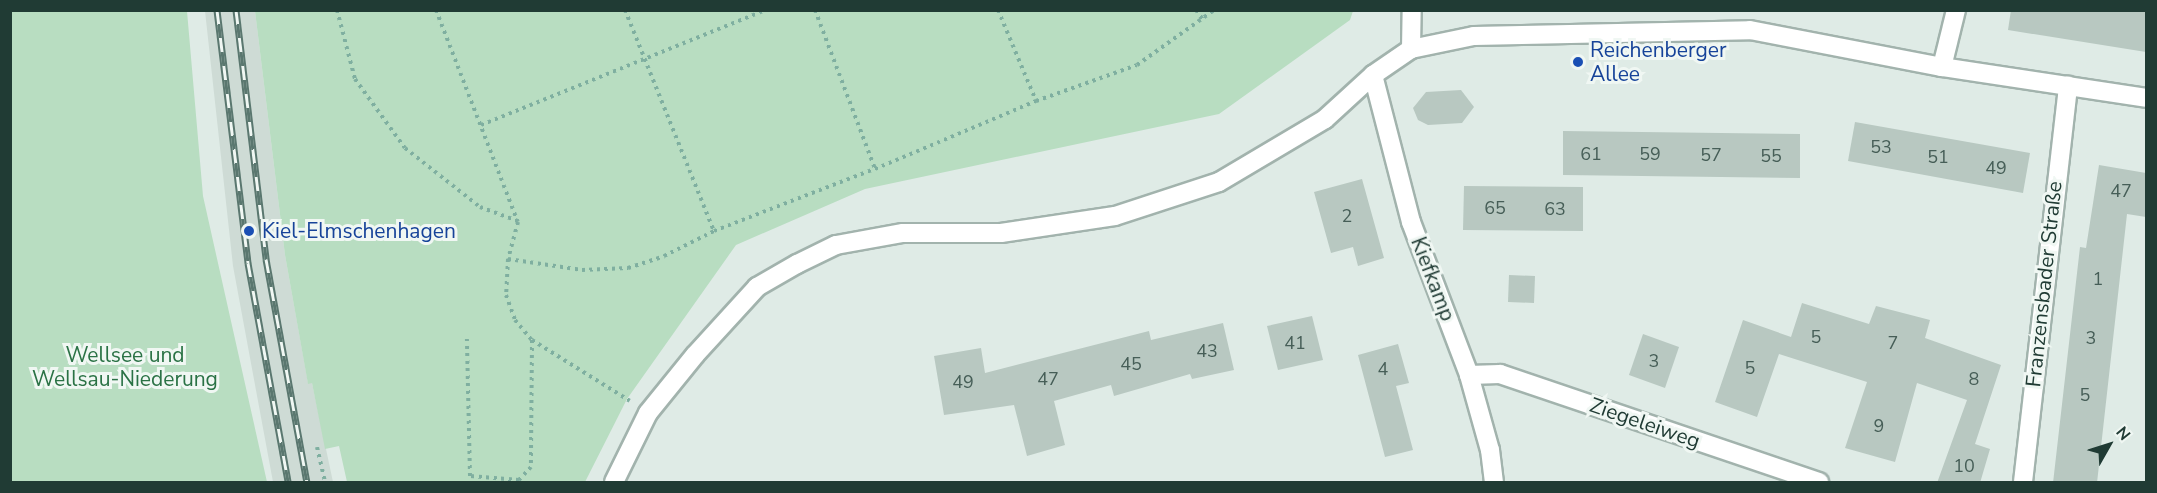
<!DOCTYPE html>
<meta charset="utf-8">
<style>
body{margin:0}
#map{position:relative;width:2157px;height:493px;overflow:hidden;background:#dfebe6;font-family:"Nunito Sans",sans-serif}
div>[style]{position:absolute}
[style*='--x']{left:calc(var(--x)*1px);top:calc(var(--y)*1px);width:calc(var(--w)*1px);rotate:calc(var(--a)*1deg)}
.built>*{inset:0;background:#cedbd5}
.green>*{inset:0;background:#b8ddc1}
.building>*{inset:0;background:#b8c8c1}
.path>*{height:4px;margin-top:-2px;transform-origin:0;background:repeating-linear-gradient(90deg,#7fafa0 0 3px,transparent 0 7.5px)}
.roads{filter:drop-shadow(2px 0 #a2b3ad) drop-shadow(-2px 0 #a2b3ad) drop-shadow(0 2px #a2b3ad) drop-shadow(0 -2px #a2b3ad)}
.street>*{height:18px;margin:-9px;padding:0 9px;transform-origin:9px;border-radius:9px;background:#fff}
.rail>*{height:7px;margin-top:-3.5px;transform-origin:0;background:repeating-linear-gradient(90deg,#f0f7f3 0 14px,#5a776f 0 28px);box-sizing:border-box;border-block:2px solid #5a776f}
.dots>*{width:16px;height:16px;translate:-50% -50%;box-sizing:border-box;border:3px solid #f0f7f3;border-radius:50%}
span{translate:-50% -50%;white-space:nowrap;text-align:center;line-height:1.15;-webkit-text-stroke:6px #f0f7f3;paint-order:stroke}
.number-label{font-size:18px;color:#465e57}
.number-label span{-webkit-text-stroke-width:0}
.transit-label{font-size:21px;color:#164399}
.left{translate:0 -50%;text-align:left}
.street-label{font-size:21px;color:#203b34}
.park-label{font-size:21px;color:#2a7245}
.frame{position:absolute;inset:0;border:12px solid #203b34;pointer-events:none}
.north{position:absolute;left:2079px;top:415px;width:60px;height:60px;-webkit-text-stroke:4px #f0f7f3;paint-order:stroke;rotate:51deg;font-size:16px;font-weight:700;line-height:24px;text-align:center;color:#203b34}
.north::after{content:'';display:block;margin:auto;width:21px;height:27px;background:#203b34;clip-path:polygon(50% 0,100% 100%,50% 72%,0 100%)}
</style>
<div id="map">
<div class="built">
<div style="clip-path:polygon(205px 11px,255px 11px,285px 255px,308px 383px,312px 383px,333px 482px,273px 482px,233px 266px)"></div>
</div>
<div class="green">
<div style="clip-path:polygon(10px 11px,187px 11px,203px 196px,267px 482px,11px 482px)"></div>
<div style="clip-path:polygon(255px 11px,255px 10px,1353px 11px,1350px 20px,1219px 114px,865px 189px,736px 245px,627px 399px,585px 482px,347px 482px,339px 446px,325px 449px,312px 383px,308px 384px,285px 255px)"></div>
</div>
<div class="building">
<div style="clip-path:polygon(2011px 10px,2146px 10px,2146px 52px,2008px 30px)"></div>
<div style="clip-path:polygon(1461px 90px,1474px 107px,1462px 123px,1428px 125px,1418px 120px,1413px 108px,1426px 92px)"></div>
<div style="clip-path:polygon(1855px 122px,2030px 153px,2023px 193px,1848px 161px)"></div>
<div style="clip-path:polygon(1563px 131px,1800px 134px,1800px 178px,1563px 175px)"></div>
<div style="clip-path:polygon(2099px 165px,2146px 173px,2146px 217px,2127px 214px,2097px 483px,2053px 483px,2080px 247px,2086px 248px)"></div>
<div style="clip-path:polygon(1362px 179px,1384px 258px,1358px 266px,1353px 247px,1331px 253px,1314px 192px)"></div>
<div style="clip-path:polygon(1464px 186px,1583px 187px,1583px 231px,1463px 230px)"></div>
<div style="clip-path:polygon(1509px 275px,1535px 276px,1534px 303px,1508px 302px)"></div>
<div style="clip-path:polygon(1802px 303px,1869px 324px,1876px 306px,1930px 320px,1925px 338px,2001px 365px,1975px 444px,1990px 449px,1980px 483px,1937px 483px,1967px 400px,1917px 383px,1895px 462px,1845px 448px,1867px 382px,1779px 354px,1757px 417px,1715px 402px,1743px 320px,1791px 337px)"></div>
<div style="clip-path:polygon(1312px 316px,1323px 360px,1278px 370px,1267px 326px)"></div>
<div style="clip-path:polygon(1223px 323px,1234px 370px,1192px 379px,1190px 374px,1114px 396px,1111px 385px,1054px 401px,1065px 445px,1027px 456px,1014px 405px,944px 415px,934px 356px,981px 348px,985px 373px,1149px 331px,1151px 340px)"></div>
<div style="clip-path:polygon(1643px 334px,1679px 347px,1665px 388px,1629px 375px)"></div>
<div style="clip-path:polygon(1398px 344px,1409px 383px,1396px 386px,1413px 450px,1385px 457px,1358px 355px)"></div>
</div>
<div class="path">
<div style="--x:337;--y:10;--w:71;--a:75.4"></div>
<div style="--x:355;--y:79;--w:85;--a:54.1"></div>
<div style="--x:405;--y:148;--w:95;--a:38.2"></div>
<div style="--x:480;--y:207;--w:40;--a:20.2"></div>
<div style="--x:436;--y:10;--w:227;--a:68.9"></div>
<div style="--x:518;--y:222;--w:38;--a:105"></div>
<div style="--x:508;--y:259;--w:36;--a:93"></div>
<div style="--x:506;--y:295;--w:27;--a:70"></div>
<div style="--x:515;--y:320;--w:26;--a:50"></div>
<div style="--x:532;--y:340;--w:127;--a:90.5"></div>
<div style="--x:531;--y:467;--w:18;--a:133"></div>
<div style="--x:519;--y:480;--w:49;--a:-175.3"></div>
<div style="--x:470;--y:476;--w:137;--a:-91.3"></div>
<div style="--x:625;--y:10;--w:238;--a:68.1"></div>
<div style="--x:815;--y:10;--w:170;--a:69.3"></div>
<div style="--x:998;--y:10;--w:99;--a:67.3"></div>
<div style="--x:1196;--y:10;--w:14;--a:54"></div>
<div style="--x:481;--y:125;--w:306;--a:-22"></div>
<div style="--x:508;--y:259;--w:75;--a:8.5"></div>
<div style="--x:582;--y:270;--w:46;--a:-2.5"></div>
<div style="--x:628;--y:268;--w:38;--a:-18"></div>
<div style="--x:664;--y:256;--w:56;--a:-26.6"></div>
<div style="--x:714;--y:231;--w:173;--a:-21.1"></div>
<div style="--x:875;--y:169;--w:175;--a:-22.9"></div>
<div style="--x:1036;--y:101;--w:107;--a:-19.6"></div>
<div style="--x:1137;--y:65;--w:95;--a:-35.5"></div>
<div style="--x:532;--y:340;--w:115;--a:31.9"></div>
<div style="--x:317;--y:447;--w:36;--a:77"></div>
</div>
<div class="roads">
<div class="street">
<div style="--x:1411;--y:49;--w:39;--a:-89"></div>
<div style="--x:1942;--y:67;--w:59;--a:-76.2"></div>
<div style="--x:1373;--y:75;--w:152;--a:75.5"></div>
<div style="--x:1411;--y:222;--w:164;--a:69.2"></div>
<div style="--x:1469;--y:375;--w:78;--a:74.4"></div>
<div style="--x:1490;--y:450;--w:32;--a:83"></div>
<div style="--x:1469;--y:375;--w:31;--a:-2"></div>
<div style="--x:1500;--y:374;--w:337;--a:18.7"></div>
<div style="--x:614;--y:482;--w:77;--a:-63.8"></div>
<div style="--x:648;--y:413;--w:75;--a:-51"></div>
<div style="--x:695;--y:355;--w:92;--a:-47.6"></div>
<div style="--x:757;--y:287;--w:46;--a:-29.9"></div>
<div style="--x:797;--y:264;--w:43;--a:-26"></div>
<div style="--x:836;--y:245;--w:68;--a:-10.2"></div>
<div style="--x:903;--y:233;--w:98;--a:0"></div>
<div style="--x:1001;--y:233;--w:115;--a:-8.5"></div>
<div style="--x:1115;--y:216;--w:109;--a:-18.1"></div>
<div style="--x:1219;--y:182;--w:123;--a:-30.7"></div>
<div style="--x:1325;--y:119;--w:65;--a:-42.5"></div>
<div style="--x:1373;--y:75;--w:46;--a:-34.4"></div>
<div style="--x:1411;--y:49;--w:64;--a:-11.7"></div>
<div style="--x:1474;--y:36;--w:276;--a:-1.2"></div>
<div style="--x:1750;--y:30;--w:196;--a:10.9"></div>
<div style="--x:1942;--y:67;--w:206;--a:8.6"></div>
<div style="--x:2023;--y:482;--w:399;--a:-83.5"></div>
</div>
</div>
<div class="rail">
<div style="--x:217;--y:10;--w:255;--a:83"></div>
<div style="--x:248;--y:263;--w:223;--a:79.6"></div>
<div style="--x:236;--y:10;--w:251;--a:83.1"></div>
<div style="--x:266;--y:259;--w:227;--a:79.6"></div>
</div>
<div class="dots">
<div style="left:1578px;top:62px;background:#1a4fb4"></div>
<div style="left:249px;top:231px;background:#1a4fb4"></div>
</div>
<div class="number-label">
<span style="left:1881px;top:147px">53</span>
<span style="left:1591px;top:154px">61</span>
<span style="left:1650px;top:154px">59</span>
<span style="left:1711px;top:155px">57</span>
<span style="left:1771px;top:156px">55</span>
<span style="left:1938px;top:157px">51</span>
<span style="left:1996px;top:168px">49</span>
<span style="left:2121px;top:191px">47</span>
<span style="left:1495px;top:208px">65</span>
<span style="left:1555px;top:209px">63</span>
<span style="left:1347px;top:216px">2</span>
<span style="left:2098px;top:279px">1</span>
<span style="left:1816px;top:337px">5</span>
<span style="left:2091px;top:338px">3</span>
<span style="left:1295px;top:343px">41</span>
<span style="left:1893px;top:343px">7</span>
<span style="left:1207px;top:351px">43</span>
<span style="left:1654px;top:361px">3</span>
<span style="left:1131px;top:364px">45</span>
<span style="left:1750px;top:368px">5</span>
<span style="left:1383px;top:369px">4</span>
<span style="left:1048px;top:379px">47</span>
<span style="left:1974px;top:379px">8</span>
<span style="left:963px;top:382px">49</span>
<span style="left:2085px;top:395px">5</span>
<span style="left:1879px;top:426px">9</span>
<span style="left:1964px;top:466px">10</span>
</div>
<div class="transit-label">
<span class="left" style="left:1590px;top:62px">Reichenberger<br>Allee</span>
<span class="left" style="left:262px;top:231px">Kiel-Elmschenhagen</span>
</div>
<div class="street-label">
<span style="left:1433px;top:279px;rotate:69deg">Kiefkamp</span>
<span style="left:2044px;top:284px;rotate:-84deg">Franzensbader Straße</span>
<span style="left:1645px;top:423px;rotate:19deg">Ziegeleiweg</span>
</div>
<div class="park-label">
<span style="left:125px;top:367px">Wellsee und<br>Wellsau-Niederung</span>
</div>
<div class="frame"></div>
<div class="north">N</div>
</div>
